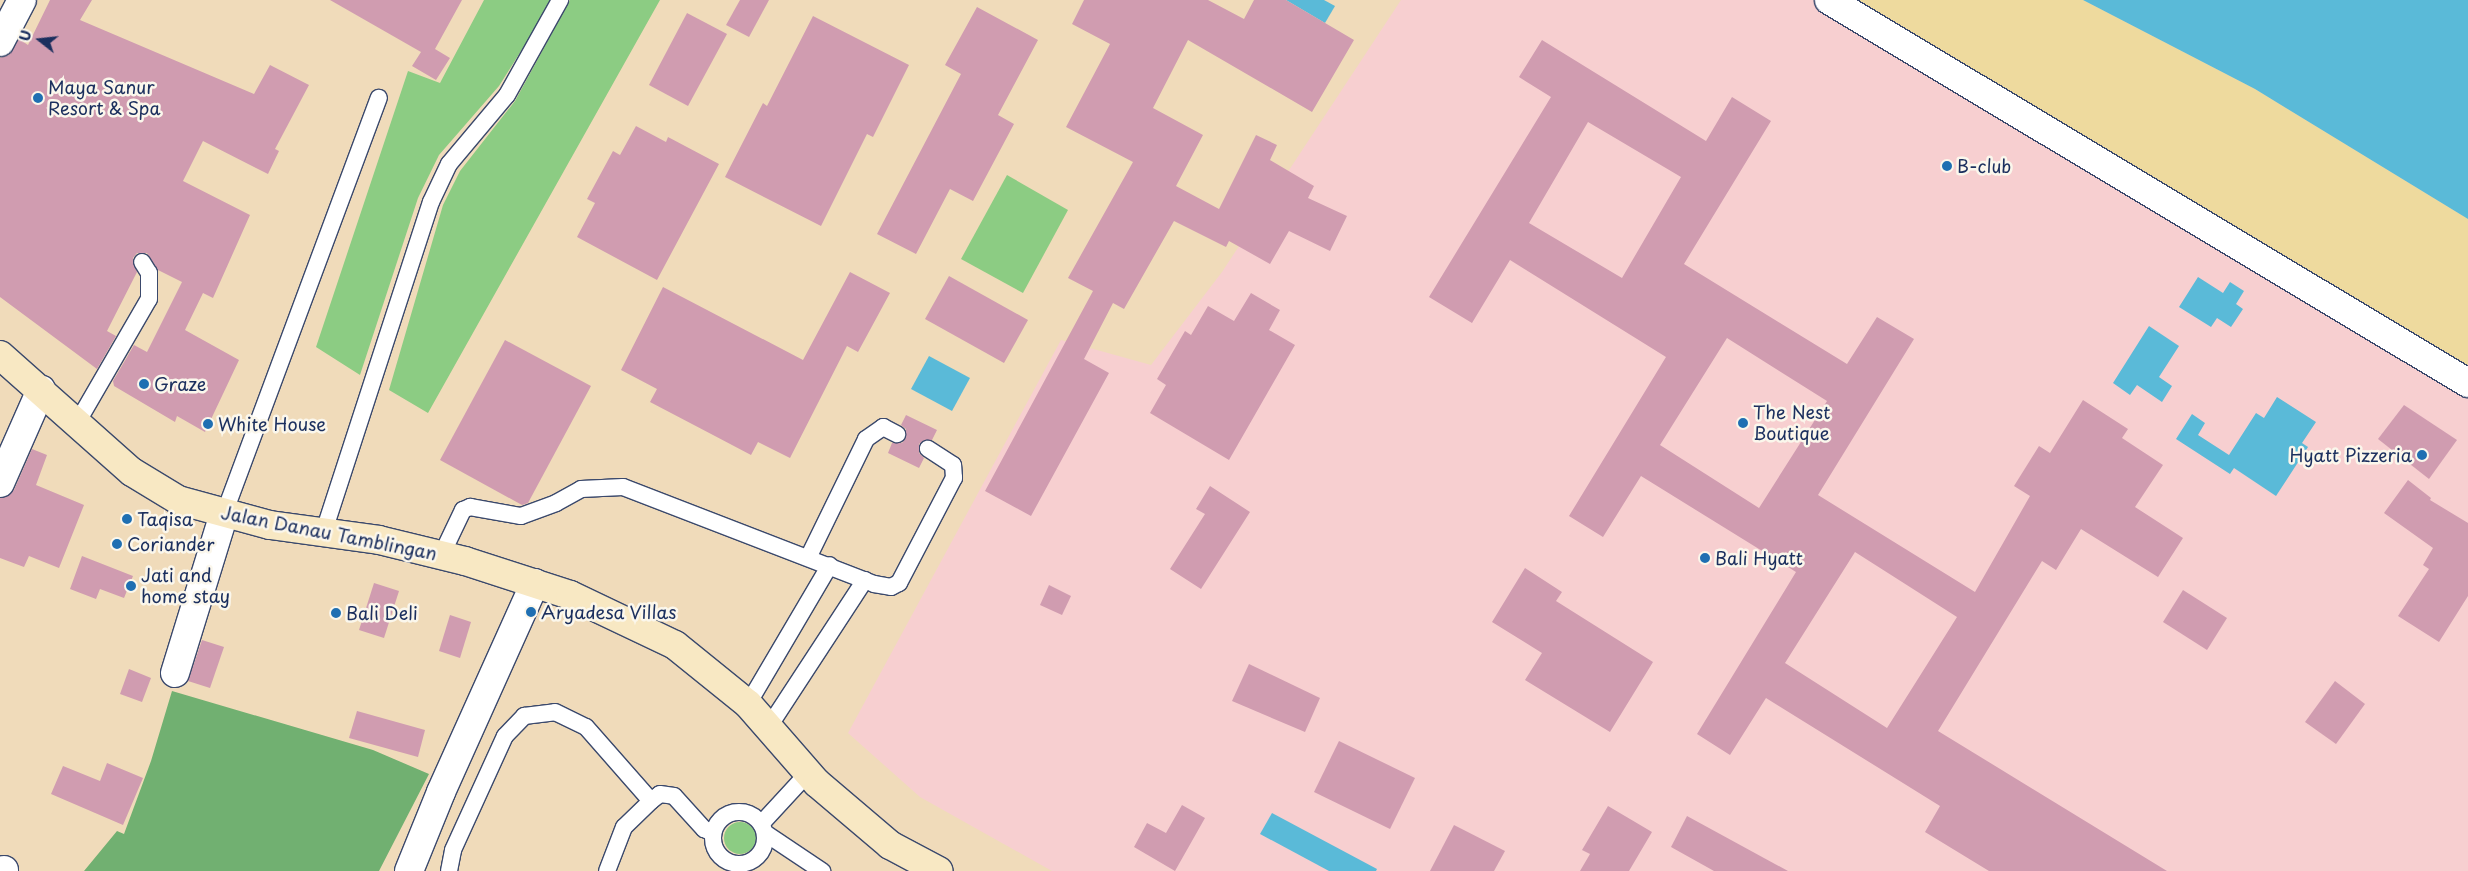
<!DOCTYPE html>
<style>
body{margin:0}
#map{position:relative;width:2468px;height:871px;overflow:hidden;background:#f0dbba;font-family:"Playpen Sans",sans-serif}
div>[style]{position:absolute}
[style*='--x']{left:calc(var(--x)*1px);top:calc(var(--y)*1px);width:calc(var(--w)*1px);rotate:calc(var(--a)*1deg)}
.built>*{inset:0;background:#f7cfd0}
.green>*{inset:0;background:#8ccc83}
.round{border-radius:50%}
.forest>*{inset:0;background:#71b071}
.sand>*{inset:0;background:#eeda9e}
.water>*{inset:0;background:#5abad8}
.building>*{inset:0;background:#d09cb0}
.roads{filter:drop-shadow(1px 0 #3b496c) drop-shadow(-1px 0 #3b496c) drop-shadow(0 1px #3b496c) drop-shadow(0 -1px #3b496c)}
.lane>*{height:16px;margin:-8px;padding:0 8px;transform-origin:8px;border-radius:8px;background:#fff}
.lane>.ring{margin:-8px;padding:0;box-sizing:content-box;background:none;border:16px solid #fff;border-radius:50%}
.street>*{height:28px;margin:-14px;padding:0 14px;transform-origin:14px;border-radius:14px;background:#fff}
.secondary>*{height:28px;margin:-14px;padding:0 14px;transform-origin:14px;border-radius:14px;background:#f8e8c3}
.dots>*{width:14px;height:14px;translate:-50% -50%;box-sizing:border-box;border:2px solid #fbf7ec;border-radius:50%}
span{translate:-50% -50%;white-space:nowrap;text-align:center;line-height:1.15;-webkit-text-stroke:5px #fbf7ec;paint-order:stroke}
.poi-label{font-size:18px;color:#1b2f5e}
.left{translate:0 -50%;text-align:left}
.right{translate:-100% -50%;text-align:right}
.street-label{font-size:18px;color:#1b2f5e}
.north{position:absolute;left:15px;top:15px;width:50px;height:50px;-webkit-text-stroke:4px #fbf7ec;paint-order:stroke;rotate:286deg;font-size:14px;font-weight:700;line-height:20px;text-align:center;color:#1b2f5e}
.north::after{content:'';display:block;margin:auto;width:18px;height:22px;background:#1b2f5e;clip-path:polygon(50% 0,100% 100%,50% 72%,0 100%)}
</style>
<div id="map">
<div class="built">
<div style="clip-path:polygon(1401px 0,1829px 0,2468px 383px,2468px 871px,1052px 871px,920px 797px,848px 733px,1061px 340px,1151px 365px,1222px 272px)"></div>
</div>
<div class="green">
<div style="clip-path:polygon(484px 0,553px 0,499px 86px,439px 155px,418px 198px,360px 375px,316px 347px,408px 71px,440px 83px)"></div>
<div style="clip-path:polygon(570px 0,660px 0,428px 413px,389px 390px,443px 205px,460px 171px,515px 101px)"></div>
<div style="clip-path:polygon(1007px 175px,1068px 210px,1023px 293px,961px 259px)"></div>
<div class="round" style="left:724px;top:822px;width:32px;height:32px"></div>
</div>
<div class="forest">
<div style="clip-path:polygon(172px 691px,373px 750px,429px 774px,379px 871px,84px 871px,117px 831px,124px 834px,151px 761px)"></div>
</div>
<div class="sand">
<div style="clip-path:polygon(1829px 0,2083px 0,2255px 89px,2468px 219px,2468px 383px)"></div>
</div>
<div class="water">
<div style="clip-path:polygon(1286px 0,1324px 0,1335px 6px,1325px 23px)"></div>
<div style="clip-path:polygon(2083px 0,2468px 0,2468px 219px,2255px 89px)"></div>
<div style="clip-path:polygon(2198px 277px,2223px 293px,2230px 282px,2244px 291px,2236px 304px,2243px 309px,2231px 327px,2217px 318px,2211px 327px,2179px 307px)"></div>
<div style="clip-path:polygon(2149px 326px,2179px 346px,2159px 377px,2172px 386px,2162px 402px,2137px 385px,2130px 395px,2113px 383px)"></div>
<div style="clip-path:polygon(929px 356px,970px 378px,952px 411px,911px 389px)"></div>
<div style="clip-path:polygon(2277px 397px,2316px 422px,2302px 443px,2308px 447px,2276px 496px,2234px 468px,2230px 474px,2176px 439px,2192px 414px,2205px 423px,2198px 435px,2229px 455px,2256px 413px,2264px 418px)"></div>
<div style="clip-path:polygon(1272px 813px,1377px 869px,1376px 871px,1329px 871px,1260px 834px)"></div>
</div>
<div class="building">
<div style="clip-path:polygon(50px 0,92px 0,80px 20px,254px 94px,270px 65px,309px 85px,275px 149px,279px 151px,268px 174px,203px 141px,183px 181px,250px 215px,213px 298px,203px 293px,185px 330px,239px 360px,205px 432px,177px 416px,175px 422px,114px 386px,113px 381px,134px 345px,147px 352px,182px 282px,158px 270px,147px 253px,137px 253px,133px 258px,137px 272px,107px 331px,116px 336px,97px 369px,0 297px,0 58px,9px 55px,19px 39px,28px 45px)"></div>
<div style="clip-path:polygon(330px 0,462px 0,435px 49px,450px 58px,436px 80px,412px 66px,421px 52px)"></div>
<div style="clip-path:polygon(740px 0,769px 0,749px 37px,726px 25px)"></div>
<div style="clip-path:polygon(1084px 0,1208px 0,1244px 19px,1254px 0,1286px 0,1354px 40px,1312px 112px,1188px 40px,1153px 108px,1203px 135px,1176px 186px,1219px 209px,1256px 135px,1277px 145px,1270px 160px,1314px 186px,1308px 198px,1347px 216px,1330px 251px,1289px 231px,1270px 264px,1229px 241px,1226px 247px,1174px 221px,1124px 309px,1113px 303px,1084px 359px,1109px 373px,1031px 516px,985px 491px,1093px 291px,1068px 278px,1133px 162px,1066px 127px,1110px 44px,1072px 24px)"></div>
<div style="clip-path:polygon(977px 7px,1038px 40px,998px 115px,1014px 124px,973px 201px,950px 189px,916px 254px,877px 234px,961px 74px,945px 65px)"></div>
<div style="clip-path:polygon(687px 13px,727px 34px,688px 106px,649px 85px)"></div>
<div style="clip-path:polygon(813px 16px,909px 65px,873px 137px,867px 134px,821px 226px,725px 177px,763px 103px,767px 106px)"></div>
<div style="clip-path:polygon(evenodd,1542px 40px,1706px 141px,1732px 97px,1771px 121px,1684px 264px,1847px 364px,1877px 317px,1914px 339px,1818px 495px,1975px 592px,2030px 496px,2014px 486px,2039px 446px,2050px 453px,2083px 400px,2128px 429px,2122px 438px,2163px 465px,2135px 507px,2183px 538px,2158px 577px,2081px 529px,2056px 570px,2042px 561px,1938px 731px,2167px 871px,1989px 871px,1925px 832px,1940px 806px,1766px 698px,1730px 755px,1697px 734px,1796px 572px,1641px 476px,1603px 537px,1569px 516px,1666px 357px,1510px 260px,1472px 323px,1429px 297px,1551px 97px,1519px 77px,1542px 40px,1588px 122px,1681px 177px,1622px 278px,1529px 223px,1588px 122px,1542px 40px,1727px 338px,1827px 401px,1759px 508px,1660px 445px,1727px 338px,1542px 40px,1855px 552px,1957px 617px,1887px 728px,1785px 663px,1855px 552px)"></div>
<div style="clip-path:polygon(636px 126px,666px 142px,668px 137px,719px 164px,657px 280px,577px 237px,595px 203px,587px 199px,613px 151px,620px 155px)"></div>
<div style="clip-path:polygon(850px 272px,890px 293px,858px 352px,847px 346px,790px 458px,758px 442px,751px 455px,713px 435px,650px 402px,657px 389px,621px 370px,663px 287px,803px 360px)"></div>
<div style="clip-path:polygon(949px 276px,1028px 320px,1004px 363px,925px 319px)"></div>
<div style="clip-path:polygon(1251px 293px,1280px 310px,1269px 330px,1295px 345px,1229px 460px,1150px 413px,1166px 385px,1157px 379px,1185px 331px,1191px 335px,1208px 306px,1234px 321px)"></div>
<div style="clip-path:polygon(505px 340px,591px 386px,528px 503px,522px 505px,440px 460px)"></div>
<div style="clip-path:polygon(2404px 405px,2457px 440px,2429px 479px,2378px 439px)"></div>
<div style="clip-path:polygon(906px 415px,937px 430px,932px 440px,924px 440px,919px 444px,919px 453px,924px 458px,919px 468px,888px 453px,892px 443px,902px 443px,906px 438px,906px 429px,901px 425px)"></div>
<div style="clip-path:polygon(32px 449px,47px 455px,36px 485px,84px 505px,59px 568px,29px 556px,24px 567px,0 558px,0 498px,14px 490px)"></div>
<div style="clip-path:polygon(2408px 480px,2431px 498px,2430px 500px,2468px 523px,2468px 596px,2439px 642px,2398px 616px,2429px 569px,2423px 565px,2433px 548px,2384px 513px)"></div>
<div style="clip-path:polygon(1210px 486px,1250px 512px,1201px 589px,1170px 569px,1205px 514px,1196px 509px)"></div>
<div style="clip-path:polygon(82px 556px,133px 576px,124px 598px,100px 589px,96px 599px,70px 589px)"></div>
<div style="clip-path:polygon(1525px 568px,1562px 592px,1556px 601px,1653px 662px,1610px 732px,1525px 680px,1542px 653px,1492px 622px)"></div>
<div style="clip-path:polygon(374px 583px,399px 591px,384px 638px,359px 630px)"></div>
<div style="clip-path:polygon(1049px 585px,1071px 596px,1062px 615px,1040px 605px)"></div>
<div style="clip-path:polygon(2183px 590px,2227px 618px,2207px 650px,2163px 622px)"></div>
<div style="clip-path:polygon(450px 615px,471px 622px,460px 658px,439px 651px)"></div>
<div style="clip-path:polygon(202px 640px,224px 647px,210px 688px,188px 681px)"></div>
<div style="clip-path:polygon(1249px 664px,1320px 698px,1305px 732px,1232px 701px)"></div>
<div style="clip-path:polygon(129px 669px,151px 678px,142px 702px,120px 694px)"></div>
<div style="clip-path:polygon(2335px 681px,2365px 704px,2336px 744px,2305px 722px)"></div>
<div style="clip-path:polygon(357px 711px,425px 730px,418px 757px,349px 738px)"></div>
<div style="clip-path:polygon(1339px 741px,1415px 778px,1390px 829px,1314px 792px)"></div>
<div style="clip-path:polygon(107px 763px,143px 778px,123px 825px,51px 794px,63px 766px,100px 781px)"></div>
<div style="clip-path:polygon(1182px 805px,1205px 818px,1175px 871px,1134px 847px,1147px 823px,1166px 833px)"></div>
<div style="clip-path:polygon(1608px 806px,1652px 832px,1629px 871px,1580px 871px,1590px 854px,1582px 850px)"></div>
<div style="clip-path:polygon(1687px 816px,1788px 871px,1714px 871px,1671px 847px)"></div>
<div style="clip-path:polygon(1454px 825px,1505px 851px,1494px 871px,1430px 871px)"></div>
</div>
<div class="roads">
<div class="lane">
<div style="--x:77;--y:423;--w:143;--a:-59.9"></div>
<div style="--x:149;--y:299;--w:26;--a:-90"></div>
<div style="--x:149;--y:273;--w:13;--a:-122"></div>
<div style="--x:224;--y:514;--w:444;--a:-69.6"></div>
<div style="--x:324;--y:531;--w:346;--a:-72"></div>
<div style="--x:431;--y:202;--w:42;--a:-64.7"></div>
<div style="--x:449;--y:164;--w:90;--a:-50"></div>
<div style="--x:507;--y:95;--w:109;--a:-60.8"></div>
<div style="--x:442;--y:554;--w:49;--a:-64.5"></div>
<div style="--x:463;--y:510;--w:8;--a:-23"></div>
<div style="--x:470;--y:507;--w:52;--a:10"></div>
<div style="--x:521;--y:516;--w:37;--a:-20"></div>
<div style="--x:556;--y:503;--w:29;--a:-29"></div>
<div style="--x:581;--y:489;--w:42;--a:-2.7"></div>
<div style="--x:623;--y:487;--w:269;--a:21.1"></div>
<div style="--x:874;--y:584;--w:17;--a:10"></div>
<div style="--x:891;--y:587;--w:9;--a:-27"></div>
<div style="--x:899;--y:583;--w:119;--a:-62.4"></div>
<div style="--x:954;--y:478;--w:13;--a:-94"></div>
<div style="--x:953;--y:465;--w:30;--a:-147"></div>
<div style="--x:809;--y:556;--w:130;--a:-64"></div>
<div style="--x:866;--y:439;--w:21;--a:-35"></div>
<div style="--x:883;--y:427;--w:16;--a:27"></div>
<div style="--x:748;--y:704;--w:161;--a:-59.5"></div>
<div style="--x:768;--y:728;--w:177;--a:-56.8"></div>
<div style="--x:651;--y:801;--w:11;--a:-38"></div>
<div style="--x:660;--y:794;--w:14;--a:8"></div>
<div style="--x:674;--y:796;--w:45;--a:47.7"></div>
<div style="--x:704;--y:829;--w:10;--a:24"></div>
<div class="ring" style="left:713px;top:812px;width:36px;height:36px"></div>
<div style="--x:761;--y:824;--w:69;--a:-47.3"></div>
<div style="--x:765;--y:833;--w:69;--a:33.7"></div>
<div style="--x:449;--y:871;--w:21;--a:-79"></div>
<div style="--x:453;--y:850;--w:125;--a:-65.5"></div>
<div style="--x:505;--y:736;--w:28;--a:-46"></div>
<div style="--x:524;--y:716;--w:31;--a:-7"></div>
<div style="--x:555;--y:712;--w:34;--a:26"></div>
<div style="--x:586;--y:727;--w:98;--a:48.7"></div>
<div style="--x:651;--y:801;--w:37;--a:136"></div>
<div style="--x:624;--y:827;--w:47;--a:111.1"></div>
</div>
<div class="street">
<div style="--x:1829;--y:0;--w:745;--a:30.94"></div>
<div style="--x:0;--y:42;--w:47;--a:-62.4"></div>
<div style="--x:0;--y:483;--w:102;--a:-66.2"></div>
<div style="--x:175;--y:673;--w:166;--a:-72.9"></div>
<div style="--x:4;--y:871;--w:1;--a:-90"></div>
<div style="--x:409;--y:871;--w:85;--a:-67.9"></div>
<div style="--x:441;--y:792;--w:229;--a:-65.8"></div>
</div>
<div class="secondary">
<div style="--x:0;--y:355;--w:176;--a:41.6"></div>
<div style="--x:132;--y:472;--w:54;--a:31.3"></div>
<div style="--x:178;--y:500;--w:95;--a:15.2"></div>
<div style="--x:270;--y:525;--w:110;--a:7.8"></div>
<div style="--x:379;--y:540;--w:89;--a:13.7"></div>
<div style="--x:465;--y:561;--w:110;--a:17.9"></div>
<div style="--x:570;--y:595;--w:116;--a:25.5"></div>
<div style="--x:675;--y:645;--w:94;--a:38.9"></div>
<div style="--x:748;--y:704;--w:105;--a:48.9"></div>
<div style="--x:817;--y:783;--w:96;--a:40.3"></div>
<div style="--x:890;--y:845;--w:55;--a:28"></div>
</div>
</div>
<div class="dots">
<div style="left:38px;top:98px;background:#1f6fb2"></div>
<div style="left:1947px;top:166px;background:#1f6fb2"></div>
<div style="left:144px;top:384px;background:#1f6fb2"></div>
<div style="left:1743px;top:423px;background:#1f6fb2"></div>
<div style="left:208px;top:424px;background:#1f6fb2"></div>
<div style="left:2422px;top:455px;background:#1f6fb2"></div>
<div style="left:127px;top:519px;background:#1f6fb2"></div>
<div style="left:117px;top:544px;background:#1f6fb2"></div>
<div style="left:1705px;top:558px;background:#1f6fb2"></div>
<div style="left:131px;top:586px;background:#1f6fb2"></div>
<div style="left:531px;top:612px;background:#1f6fb2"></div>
<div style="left:336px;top:613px;background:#1f6fb2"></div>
</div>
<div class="poi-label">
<span class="left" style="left:48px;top:98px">Maya Sanur<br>Resort &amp; Spa</span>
<span class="left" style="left:1957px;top:166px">B-club</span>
<span class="left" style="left:154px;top:384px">Graze</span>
<span class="left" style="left:1753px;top:423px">The Nest<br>Boutique</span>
<span class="left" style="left:218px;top:424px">White House</span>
<span class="right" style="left:2412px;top:455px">Hyatt Pizzeria</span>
<span class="left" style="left:137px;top:519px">Taqisa</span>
<span class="left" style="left:127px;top:544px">Coriander</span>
<span class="left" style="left:1715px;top:558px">Bali Hyatt</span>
<span class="left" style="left:141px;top:586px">Jati and<br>home stay</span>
<span class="left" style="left:541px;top:612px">Aryadesa Villas</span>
<span class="left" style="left:346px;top:613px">Bali Deli</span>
</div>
<div class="street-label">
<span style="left:329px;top:533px;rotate:11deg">Jalan Danau Tamblingan</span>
</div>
<div class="north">U</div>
</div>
